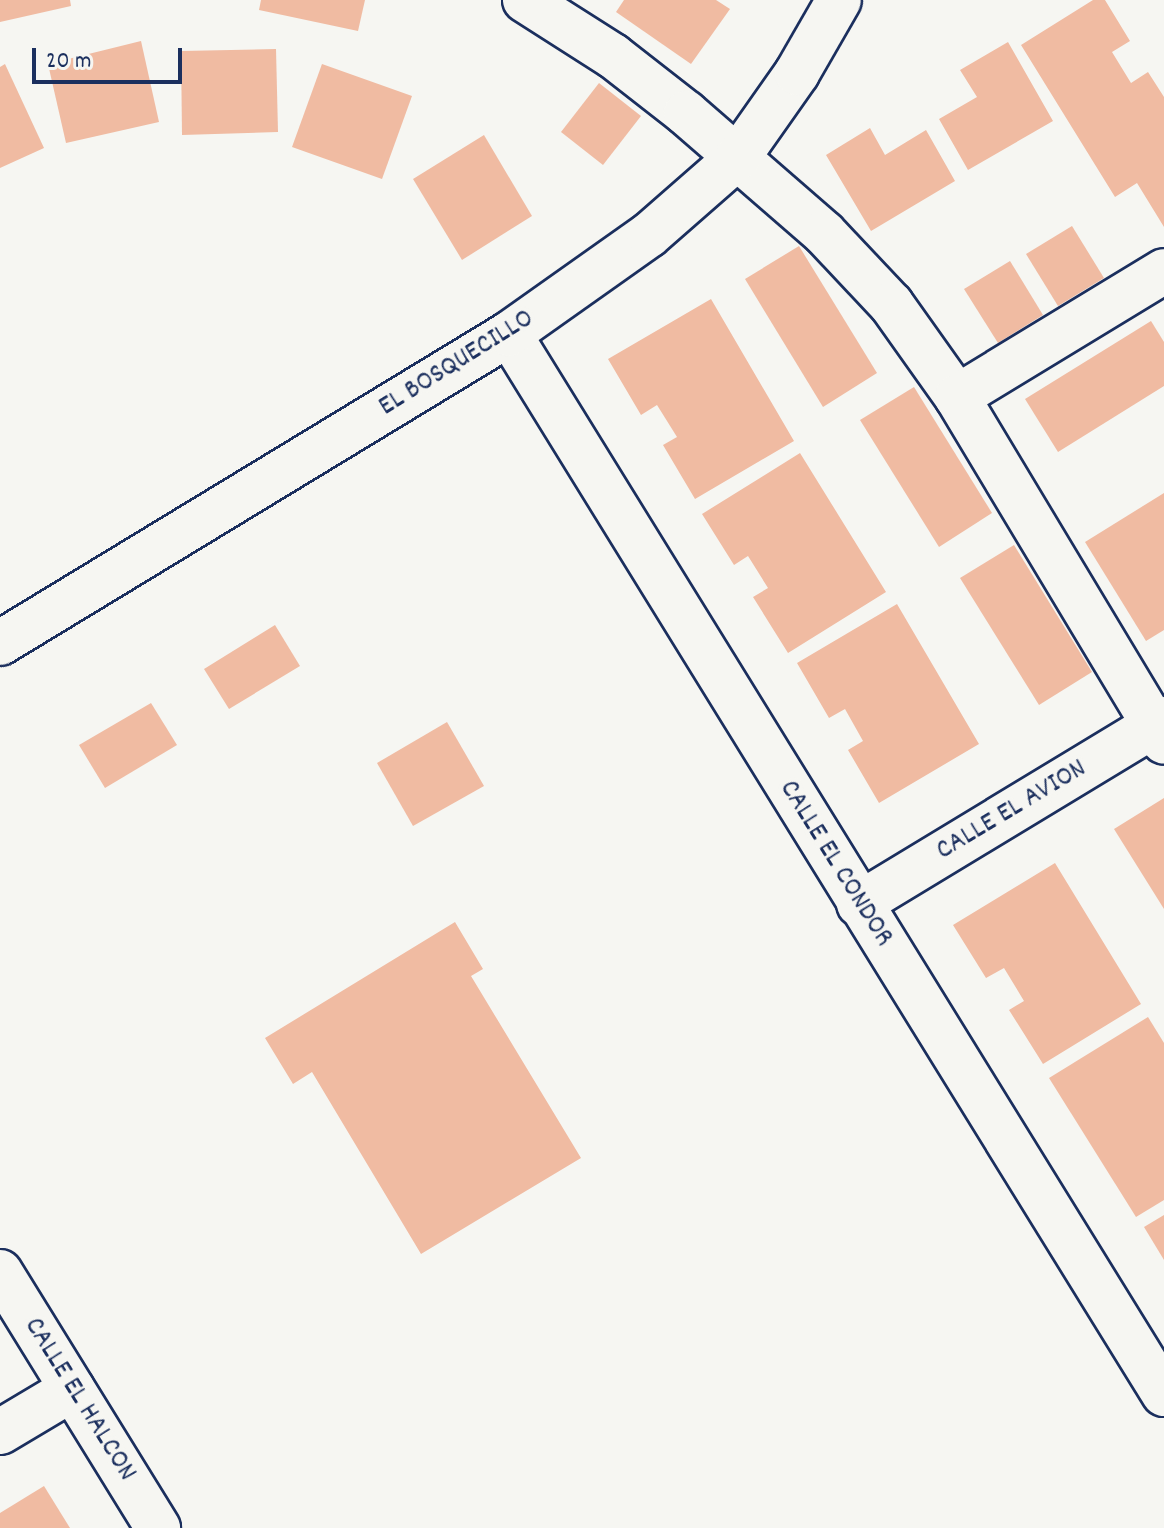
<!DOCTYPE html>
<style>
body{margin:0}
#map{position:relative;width:1164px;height:1528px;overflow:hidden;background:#f6f6f2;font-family:Dekko,sans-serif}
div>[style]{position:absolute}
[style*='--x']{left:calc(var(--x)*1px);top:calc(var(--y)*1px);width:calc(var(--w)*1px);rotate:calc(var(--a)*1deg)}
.building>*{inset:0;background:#f0bba2}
.roads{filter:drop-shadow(2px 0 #1b2f5e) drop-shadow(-2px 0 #1b2f5e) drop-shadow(0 2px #1b2f5e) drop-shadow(0 -2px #1b2f5e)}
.minor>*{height:44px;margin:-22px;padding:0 22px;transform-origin:22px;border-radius:22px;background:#f6f6f2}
span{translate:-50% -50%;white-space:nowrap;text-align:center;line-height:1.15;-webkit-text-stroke:8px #f6f6f2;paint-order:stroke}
.street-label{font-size:28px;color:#1b2f5e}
.scale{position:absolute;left:32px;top:48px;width:150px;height:36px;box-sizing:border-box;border:4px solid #1b2f5e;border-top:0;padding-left:10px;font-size:24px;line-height:28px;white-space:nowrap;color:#1b2f5e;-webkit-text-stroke:6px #f6f6f2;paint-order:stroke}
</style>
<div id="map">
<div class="building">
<div style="clip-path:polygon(0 0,70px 0,71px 6px,0 22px)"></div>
<div style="clip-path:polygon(261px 0,365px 0,358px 31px,259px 10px)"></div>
<div style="clip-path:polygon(624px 0,716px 0,730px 9px,691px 64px,616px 12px)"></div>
<div style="clip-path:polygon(1093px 0,1105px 0,1130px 41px,1112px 52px,1131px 83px,1148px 72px,1164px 97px,1164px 227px,1137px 183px,1115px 197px,1021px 45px)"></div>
<div style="clip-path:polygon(141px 41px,159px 122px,66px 143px,48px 64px)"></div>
<div style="clip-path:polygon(1008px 42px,1053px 121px,968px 170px,939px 119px,977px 97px,960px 70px)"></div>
<div style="clip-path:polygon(276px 49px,278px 132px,182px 135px,181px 51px)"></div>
<div style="clip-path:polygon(5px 64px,44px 148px,0 168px,0 67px)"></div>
<div style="clip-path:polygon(322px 64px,412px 96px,382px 179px,292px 147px)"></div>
<div style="clip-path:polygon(599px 83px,641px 116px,603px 165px,561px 132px)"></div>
<div style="clip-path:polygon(870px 128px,885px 155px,926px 130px,955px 181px,871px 231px,826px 155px)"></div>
<div style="clip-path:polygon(484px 135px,532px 216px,462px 260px,413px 179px)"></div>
<div style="clip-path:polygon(1072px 226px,1104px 278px,1058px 306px,1026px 254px)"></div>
<div style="clip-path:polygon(799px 246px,877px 373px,823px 407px,745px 279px)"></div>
<div style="clip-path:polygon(1010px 261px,1043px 315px,998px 343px,964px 289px)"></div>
<div style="clip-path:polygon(711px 299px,794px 441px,695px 499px,663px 445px,677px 437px,657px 405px,641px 415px,608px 359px)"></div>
<div style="clip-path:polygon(1151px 321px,1164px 342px,1164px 386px,1058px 452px,1025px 399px)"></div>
<div style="clip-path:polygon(914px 387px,992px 513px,939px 547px,860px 420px)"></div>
<div style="clip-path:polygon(800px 453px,886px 592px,788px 653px,753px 597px,768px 588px,748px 556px,734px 565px,702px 514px)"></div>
<div style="clip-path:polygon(1164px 493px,1164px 630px,1146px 641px,1085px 542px)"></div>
<div style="clip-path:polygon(1014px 545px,1092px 672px,1039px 705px,960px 578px)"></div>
<div style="clip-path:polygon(897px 604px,979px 744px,879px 803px,848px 750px,863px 741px,845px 709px,829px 718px,797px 663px)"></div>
<div style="clip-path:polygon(275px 625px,300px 666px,229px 709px,204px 669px)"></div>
<div style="clip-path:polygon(151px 703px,177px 745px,105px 788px,79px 745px)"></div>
<div style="clip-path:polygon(447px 722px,484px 786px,413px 826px,377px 763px)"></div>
<div style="clip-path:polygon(1164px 798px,1164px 909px,1114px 829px)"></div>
<div style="clip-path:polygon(1055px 863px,1141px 1004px,1043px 1064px,1009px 1010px,1024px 1001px,1004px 968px,986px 978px,953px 925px)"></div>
<div style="clip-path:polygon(455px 922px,483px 969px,471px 976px,581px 1158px,421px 1254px,312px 1072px,293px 1084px,265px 1038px)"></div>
<div style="clip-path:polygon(1148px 1017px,1164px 1043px,1164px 1200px,1136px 1217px,1049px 1078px)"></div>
<div style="clip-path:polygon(1164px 1215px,1164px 1260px,1144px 1227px)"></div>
<div style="clip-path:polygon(44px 1486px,70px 1528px,0 1528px,0 1513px)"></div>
</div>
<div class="roads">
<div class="minor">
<div style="--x:525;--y:0;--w:104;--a:32.5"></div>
<div style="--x:613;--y:56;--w:93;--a:38"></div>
<div style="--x:686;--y:113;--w:183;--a:41"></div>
<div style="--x:824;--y:233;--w:98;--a:46.7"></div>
<div style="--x:891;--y:304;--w:114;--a:54.6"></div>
<div style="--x:957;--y:397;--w:402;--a:59"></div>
<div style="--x:509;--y:334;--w:1246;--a:58.29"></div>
<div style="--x:957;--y:397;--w:242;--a:-31.3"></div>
<div style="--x:0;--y:643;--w:595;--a:-31.26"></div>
<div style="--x:509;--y:334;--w:171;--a:-35.3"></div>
<div style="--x:649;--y:235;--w:118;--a:-41.2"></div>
<div style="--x:738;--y:157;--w:103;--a:-54.9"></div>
<div style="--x:797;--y:73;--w:84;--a:-60.1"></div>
<div style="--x:859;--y:904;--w:357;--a:-31.2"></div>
<div style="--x:0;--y:1272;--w:301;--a:58.3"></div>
<div style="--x:0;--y:1432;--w:84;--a:-30.8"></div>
</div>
</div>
<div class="street-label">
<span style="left:457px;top:364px;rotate:-32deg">EL BOSQUECILLO</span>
<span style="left:1012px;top:811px;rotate:-31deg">CALLE EL AVION</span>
<span style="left:835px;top:864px;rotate:58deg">CALLE EL CONDOR</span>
<span style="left:79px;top:1400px;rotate:58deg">CALLE EL HALCON</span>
</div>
<div class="scale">20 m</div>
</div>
